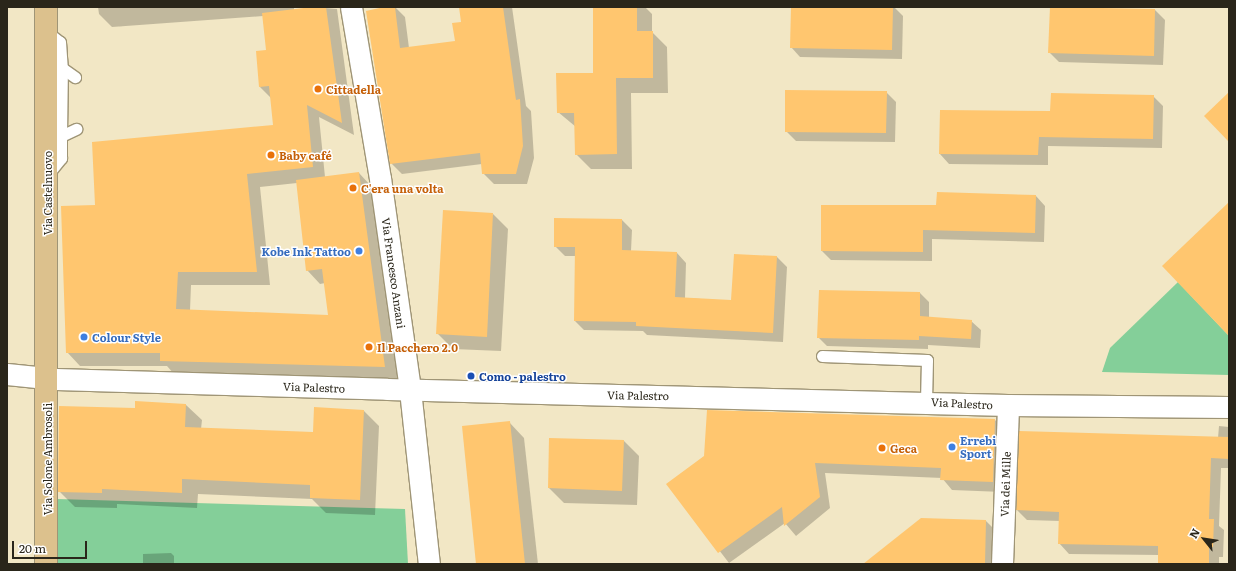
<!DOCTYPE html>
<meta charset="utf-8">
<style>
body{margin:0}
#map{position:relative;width:1236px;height:571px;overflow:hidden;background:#f2e7c5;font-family:Literata,serif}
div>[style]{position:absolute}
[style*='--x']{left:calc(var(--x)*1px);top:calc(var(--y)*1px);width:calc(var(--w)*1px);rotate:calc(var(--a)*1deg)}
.green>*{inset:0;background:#84cf99}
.shadow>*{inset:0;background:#0003}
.building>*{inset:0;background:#ffc66f}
.roads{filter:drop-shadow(1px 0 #9f9576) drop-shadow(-1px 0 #9f9576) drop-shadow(0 1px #9f9576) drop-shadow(0 -1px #9f9576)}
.lane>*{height:11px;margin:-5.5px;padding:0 5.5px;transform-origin:5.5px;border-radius:5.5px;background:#fff}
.street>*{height:21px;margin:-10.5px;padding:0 10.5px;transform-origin:10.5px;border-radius:10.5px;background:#fff}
.primary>*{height:22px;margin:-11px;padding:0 11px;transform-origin:11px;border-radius:11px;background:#dcc18d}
.dots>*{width:11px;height:11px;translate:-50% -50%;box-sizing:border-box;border:2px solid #fff;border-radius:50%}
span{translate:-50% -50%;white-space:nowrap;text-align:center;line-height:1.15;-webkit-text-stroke:3px #fff;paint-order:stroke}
.food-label{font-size:11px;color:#c56008;font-weight:700}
.left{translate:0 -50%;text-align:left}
.street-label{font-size:11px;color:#2a261a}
.shop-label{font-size:11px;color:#366cbe;font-weight:700}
.right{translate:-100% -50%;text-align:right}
.transit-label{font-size:11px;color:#164399;font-weight:700}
.frame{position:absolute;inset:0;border:8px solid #2a261a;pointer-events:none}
.north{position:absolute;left:1184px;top:519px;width:40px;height:40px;-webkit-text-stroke:3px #fff;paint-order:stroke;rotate:300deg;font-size:11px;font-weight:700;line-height:16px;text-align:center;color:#2a261a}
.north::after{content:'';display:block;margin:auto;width:14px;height:18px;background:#2a261a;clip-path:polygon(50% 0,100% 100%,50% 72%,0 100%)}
.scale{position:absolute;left:12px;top:541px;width:75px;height:18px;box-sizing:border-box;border:2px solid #2a261a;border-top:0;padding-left:5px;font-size:12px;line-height:14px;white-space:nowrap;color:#2a261a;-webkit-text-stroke:3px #fff;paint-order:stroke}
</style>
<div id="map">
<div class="green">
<div style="clip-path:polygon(1178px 282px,1229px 336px,1229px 375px,1102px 372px,1110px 348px)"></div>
<div style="clip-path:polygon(57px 499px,405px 509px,408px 564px,57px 564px)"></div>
</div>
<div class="shadow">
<div style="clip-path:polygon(evenodd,98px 7px,294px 7px,294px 11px,313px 7px,337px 9px,354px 135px,319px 117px,325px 177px,359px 173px,372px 187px,398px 380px,174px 374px,167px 366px,80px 366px,67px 352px,96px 206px,274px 126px,271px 98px,260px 87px,267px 51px,263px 16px,112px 27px,99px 14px,98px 7px,297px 183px,307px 270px,320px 284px,325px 283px,329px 316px,190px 311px,191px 285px,270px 285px,260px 187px,297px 183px)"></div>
<div style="clip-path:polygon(389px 7px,395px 7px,405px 17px,409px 48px,456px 42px,462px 22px,460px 7px,512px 7px,526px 106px,531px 111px,534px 158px,527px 184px,494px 184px,483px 173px,482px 164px,402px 174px,391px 163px)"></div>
<div style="clip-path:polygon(594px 7px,645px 7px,652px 14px,652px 32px,667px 47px,668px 93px,631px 93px,632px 169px,591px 169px,576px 154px,576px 127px,558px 112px,594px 74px)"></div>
<div style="clip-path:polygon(792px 7px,894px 7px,903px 16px,902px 59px,800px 57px,791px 47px)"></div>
<div style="clip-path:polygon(1155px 10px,1165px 20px,1163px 65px,1059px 62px,1049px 52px)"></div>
<div style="clip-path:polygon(886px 92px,896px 102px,895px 142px,796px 141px,786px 131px)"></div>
<div style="clip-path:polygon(1153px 96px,1163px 106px,1162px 148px,1048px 146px,1048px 165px,949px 164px,940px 154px,941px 111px,1051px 112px)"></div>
<div style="clip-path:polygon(1036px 196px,1045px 206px,1044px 242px,932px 239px,932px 261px,831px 260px,822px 251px)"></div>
<div style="clip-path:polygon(493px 214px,508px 229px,501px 351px,453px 349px,438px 334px)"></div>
<div style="clip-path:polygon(555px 219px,622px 220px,632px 230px,631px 251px,677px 253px,686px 263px,685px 298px,732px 301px,735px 255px,777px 257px,787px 267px,783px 342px,647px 335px,643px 331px,584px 330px,575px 321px,576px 256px,565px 256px,555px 246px)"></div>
<div style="clip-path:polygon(920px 293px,929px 302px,929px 318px,971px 321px,981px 330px,980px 348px,928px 345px,928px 349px,827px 346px,818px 337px)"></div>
<div style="clip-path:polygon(136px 402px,186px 405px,202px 420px,201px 429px,314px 433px,364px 411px,379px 426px,375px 515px,326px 513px,312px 499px,198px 494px,197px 508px,117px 504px,117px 508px,75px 507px,60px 492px,136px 409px)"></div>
<div style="clip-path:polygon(708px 411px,995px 420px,1006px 431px,1003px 492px,952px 490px,942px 478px,825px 473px,830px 508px,796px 536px,785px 523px,729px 563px,668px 484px,705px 456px)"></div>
<div style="clip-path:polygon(509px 422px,524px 438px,538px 564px,478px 564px)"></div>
<div style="clip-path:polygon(1219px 426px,1229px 427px,1229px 468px,1221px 468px,1219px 526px,1224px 530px,1223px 557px,1219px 557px,1219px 564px,1159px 564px,1159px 555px,1069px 554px,1059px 543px,1060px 521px,1027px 520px,1017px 510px,1218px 438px)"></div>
<div style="clip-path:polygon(550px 439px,624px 441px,639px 456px,637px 505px,564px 503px,549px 488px)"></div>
<div style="clip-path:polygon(922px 519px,986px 521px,997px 532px,996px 564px,866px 564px)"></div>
<div style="clip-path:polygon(171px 553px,174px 556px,174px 564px,143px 564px,143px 554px)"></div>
</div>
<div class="building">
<div style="clip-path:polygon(312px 7px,326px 7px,342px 123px,307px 105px,313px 167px,247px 174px,257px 272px,178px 272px,176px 309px,328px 315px,322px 269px,306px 271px,296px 180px,359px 172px,385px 367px,160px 361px,160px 353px,66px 353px,61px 206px,95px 205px,92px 142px,273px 125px,269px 86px,259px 87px,256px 51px,266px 50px,262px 13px)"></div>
<div style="clip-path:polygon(384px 7px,395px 7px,400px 48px,455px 41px,452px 23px,461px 22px,459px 7px,503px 7px,516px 100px,520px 99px,523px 146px,516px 174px,482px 174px,480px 153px,390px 164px,366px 11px)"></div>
<div style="clip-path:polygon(593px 7px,637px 7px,637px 31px,653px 31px,653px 78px,616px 78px,617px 154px,575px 155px,574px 113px,557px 113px,556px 73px,593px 73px)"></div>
<div style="clip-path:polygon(791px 7px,893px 7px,892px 50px,790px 48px)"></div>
<div style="clip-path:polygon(1050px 7px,1155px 9px,1154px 56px,1048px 53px)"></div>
<div style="clip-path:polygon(785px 90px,887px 91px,886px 133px,785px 132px)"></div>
<div style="clip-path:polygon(1229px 92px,1229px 142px,1204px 116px)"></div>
<div style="clip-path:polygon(1051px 93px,1154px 95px,1153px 139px,1039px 137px,1038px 155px,939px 154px,940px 110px,1050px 111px)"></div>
<div style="clip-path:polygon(937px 192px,1036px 195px,1035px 233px,923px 230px,923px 252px,821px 251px,821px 205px,936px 205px)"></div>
<div style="clip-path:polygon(1229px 202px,1229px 336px,1162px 266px)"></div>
<div style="clip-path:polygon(443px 210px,493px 213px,487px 337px,436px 334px)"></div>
<div style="clip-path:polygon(554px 218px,622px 219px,622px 250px,677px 252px,675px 297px,731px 300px,734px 254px,777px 256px,773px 333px,636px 326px,636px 322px,574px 321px,575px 247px,554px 247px)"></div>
<div style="clip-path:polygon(819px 290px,920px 292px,920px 316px,972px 320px,971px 339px,919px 336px,919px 340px,817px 338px)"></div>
<div style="clip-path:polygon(135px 401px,186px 404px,185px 427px,313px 432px,314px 407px,364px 410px,360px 500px,310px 498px,310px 485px,182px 479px,182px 493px,102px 489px,102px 493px,58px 492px,59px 406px,135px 408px)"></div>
<div style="clip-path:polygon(707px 410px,995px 419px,993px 482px,940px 480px,941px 468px,815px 463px,820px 497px,784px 526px,782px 507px,718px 553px,666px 484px,704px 456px)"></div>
<div style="clip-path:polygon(510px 421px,525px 564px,476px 564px,462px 426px)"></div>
<div style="clip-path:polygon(1019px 431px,1229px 437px,1229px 459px,1211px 458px,1209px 519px,1214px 519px,1213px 547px,1209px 547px,1209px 564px,1158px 564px,1158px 546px,1058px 544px,1059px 512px,1016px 510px)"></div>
<div style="clip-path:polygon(549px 438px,624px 440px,622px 491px,548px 488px)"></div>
<div style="clip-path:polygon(921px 518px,986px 520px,985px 564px,863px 564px)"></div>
</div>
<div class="roads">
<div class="lane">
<div style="--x:47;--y:32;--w:16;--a:38"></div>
<div style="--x:60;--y:42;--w:26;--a:86"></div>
<div style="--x:62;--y:68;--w:16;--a:35"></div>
<div style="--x:61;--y:136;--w:68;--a:-89.2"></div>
<div style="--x:48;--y:174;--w:21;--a:-51"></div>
<div style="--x:61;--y:158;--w:22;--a:-90"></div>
<div style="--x:61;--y:136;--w:17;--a:-25"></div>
<div style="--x:822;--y:356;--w:105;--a:2.2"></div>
<div style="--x:927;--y:360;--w:41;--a:91.4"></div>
</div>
<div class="street">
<div style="--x:351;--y:7;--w:173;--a:80.4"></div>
<div style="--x:380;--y:178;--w:214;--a:81.9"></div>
<div style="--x:410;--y:390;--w:175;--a:83.8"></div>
<div style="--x:7;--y:374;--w:49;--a:5.8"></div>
<div style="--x:56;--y:379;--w:331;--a:1.7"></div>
<div style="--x:387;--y:389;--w:621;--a:1.48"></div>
<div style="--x:1008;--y:405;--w:221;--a:0.5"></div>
<div style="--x:1002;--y:564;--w:159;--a:-87.8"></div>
</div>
<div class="primary">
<div style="--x:46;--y:7;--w:557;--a:90"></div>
</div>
</div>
<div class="dots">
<div style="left:318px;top:89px;background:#e8710a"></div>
<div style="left:271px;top:155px;background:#e8710a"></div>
<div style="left:353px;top:188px;background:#e8710a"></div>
<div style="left:359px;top:251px;background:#3f7fe0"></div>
<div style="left:84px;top:337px;background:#3f7fe0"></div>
<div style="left:369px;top:347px;background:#e8710a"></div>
<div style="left:471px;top:376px;background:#1a4fb4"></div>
<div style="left:952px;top:447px;background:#3f7fe0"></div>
<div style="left:882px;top:448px;background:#e8710a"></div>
</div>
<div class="food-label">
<span class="left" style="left:326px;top:89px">Cittadella</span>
<span class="left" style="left:279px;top:155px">Baby café</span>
<span class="left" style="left:361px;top:188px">C'era una volta</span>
<span class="left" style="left:377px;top:347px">Il Pacchero 2.0</span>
<span class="left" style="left:890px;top:448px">Geca</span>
</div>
<div class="street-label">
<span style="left:47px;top:193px;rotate:-90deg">Via Castelnuovo</span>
<span style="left:394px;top:273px;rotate:82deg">Via Francesco Anzani</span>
<span style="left:314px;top:387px;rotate:2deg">Via Palestro</span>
<span style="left:638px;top:395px;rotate:1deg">Via Palestro</span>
<span style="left:962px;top:403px;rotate:3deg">Via Palestro</span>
<span style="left:47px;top:459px;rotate:-90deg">Via Solone Ambrosoli</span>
<span style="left:1005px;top:484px;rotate:-88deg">Via dei Mille</span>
</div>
<div class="shop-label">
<span class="right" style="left:351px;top:251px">Kobe Ink Tattoo</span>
<span class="left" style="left:92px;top:337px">Colour Style</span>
<span class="left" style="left:960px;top:447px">Errebi<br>Sport</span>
</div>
<div class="transit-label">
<span class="left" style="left:479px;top:376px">Como - palestro</span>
</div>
<div class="frame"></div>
<div class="north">N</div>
<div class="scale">20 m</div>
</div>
